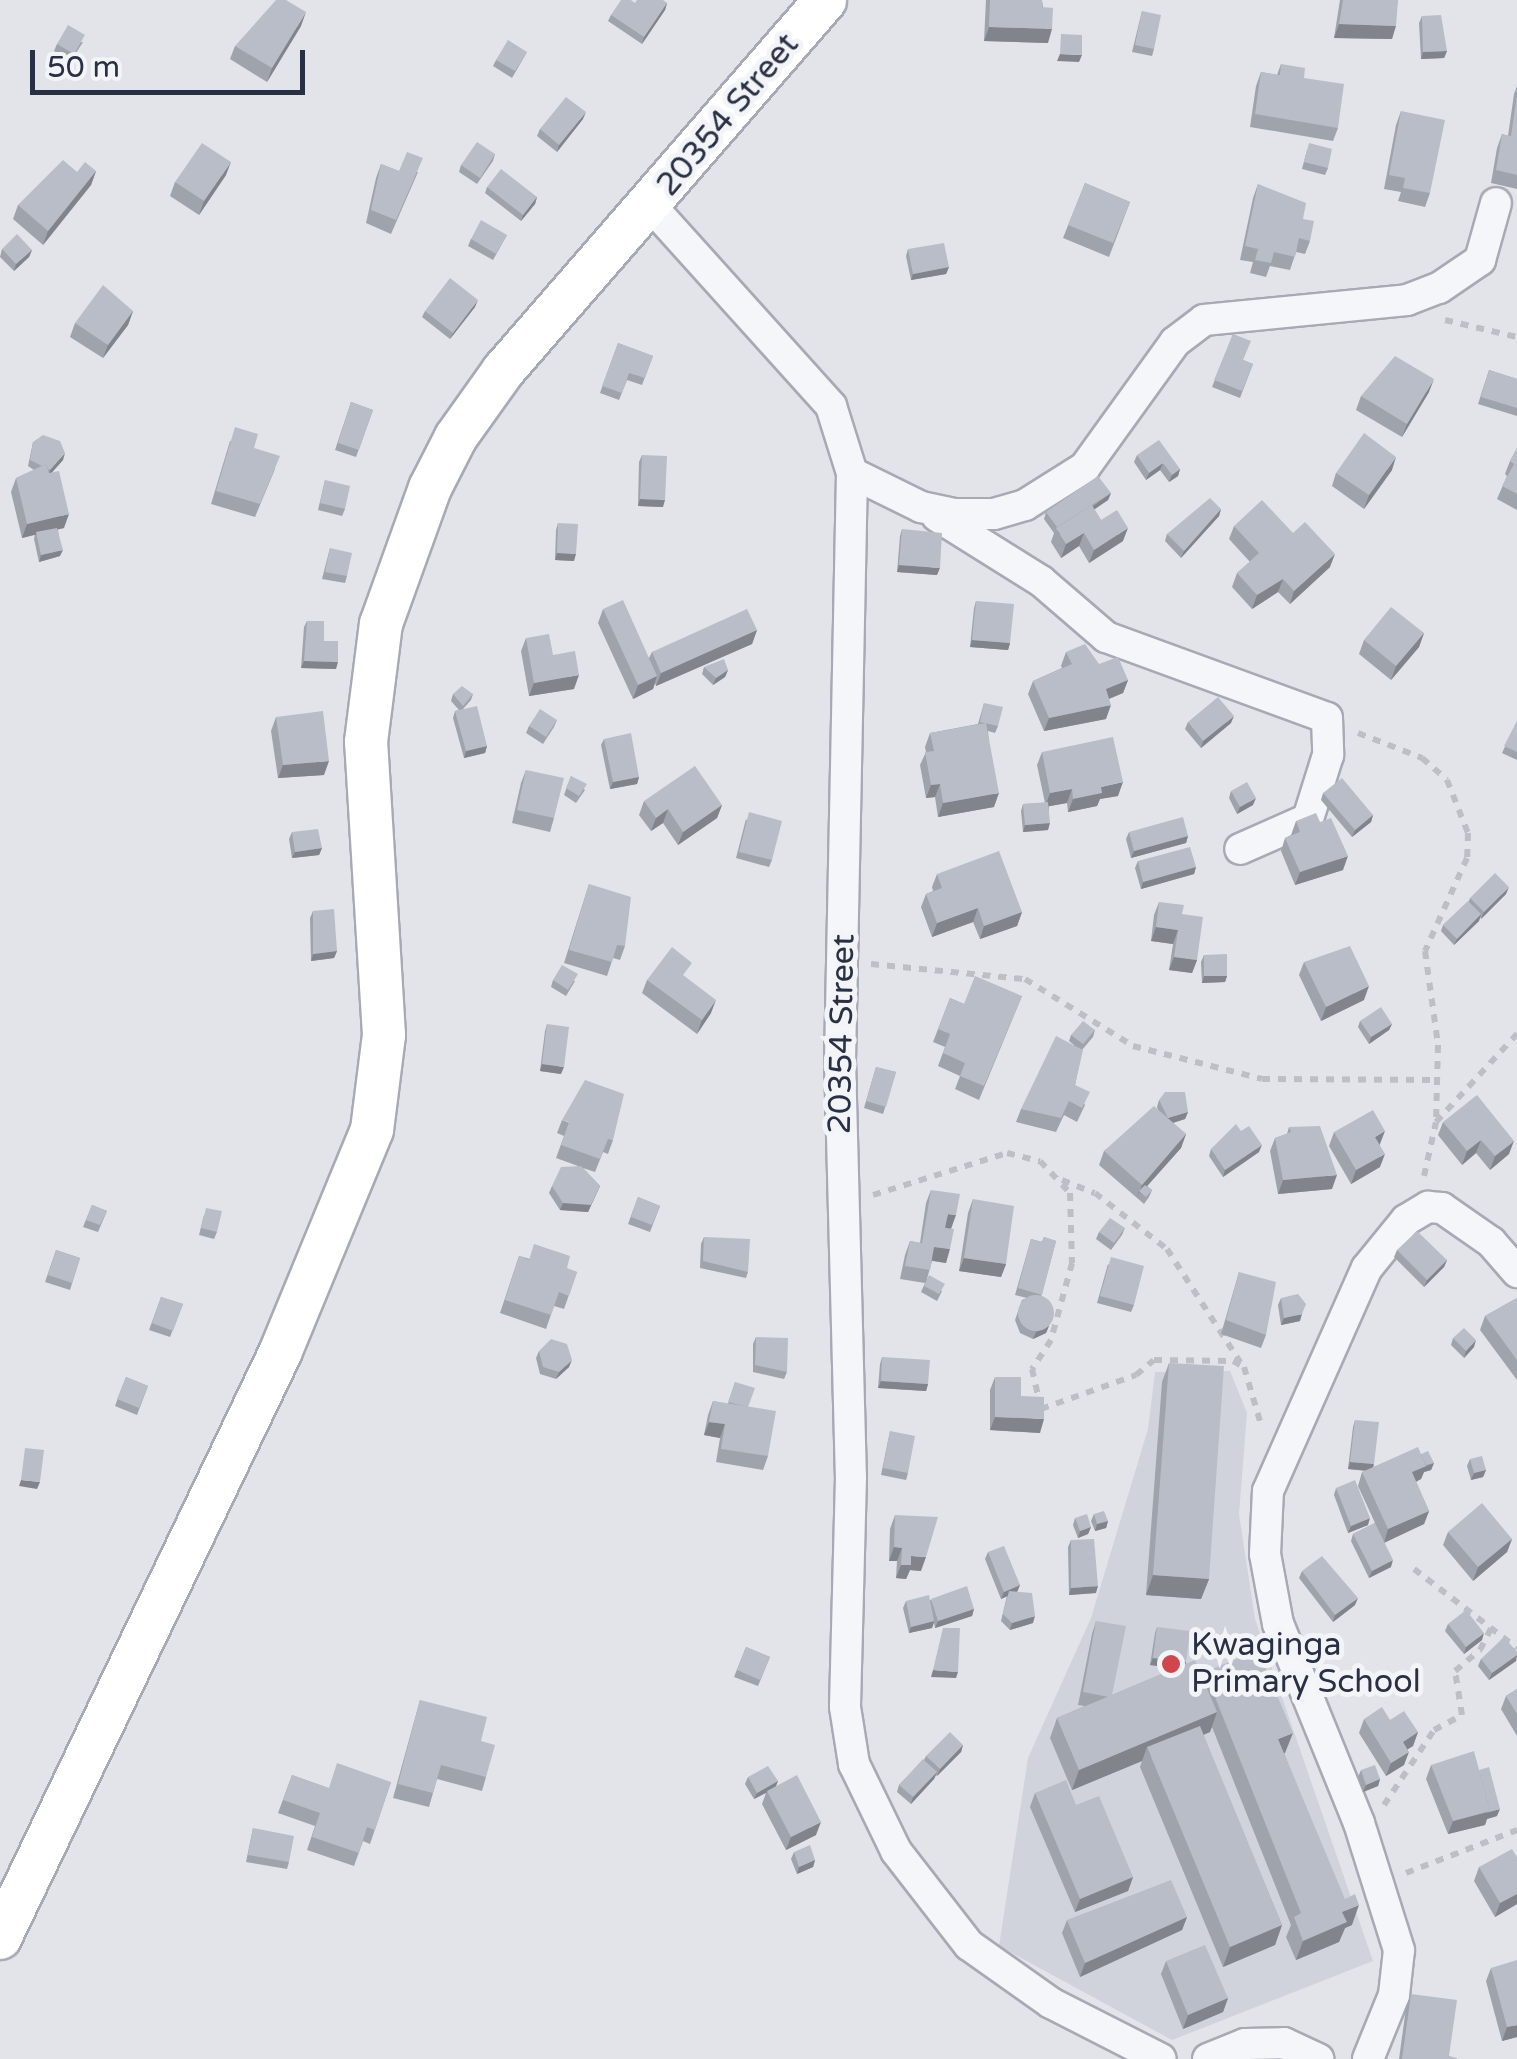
<!DOCTYPE html>
<style>
body{margin:0}
#map{position:relative;width:1517px;height:2059px;overflow:hidden;background:#e2e4ea;font-family:"Varela Round",sans-serif}
div>[style]{position:absolute}
[style*='--x']{left:calc(var(--x)*1px);top:calc(var(--y)*1px);width:calc(var(--w)*1px);rotate:calc(var(--a)*1deg)}
.built>*{inset:0;background:#d0d3dc}
.path>*{height:6px;margin-top:-3px;transform-origin:0;background:repeating-linear-gradient(90deg,#bcbfc6 0 8px,transparent 0 16px)}
.roads{filter:drop-shadow(2px 0 #a7aab5) drop-shadow(-2px 0 #a7aab5) drop-shadow(0 2px #a7aab5) drop-shadow(0 -2px #a7aab5)}
.street>*{height:30px;margin:-15px;padding:0 15px;transform-origin:15px;border-radius:15px;background:#f5f6f9}
.secondary>*{height:42px;margin:-21px;padding:0 21px;transform-origin:21px;border-radius:21px;background:#fff}
.wall>*{inset:0;background:#9fa3ac}
.shaded-wall>*{inset:0;background:#82848c}
.building>*{inset:0;background:#b9bdc8}
.round{border-radius:50%}
.dots>*{width:28px;height:28px;translate:-50% -50%;box-sizing:border-box;border:5px solid #f2f4f8;border-radius:50%}
span{translate:-50% -50%;white-space:nowrap;text-align:center;line-height:1.15;-webkit-text-stroke:10px #f2f4f8;paint-order:stroke}
.street-label{font-size:32px;color:#2a3043}
.poi-label{font-size:32px;color:#2a3043}
.left{translate:0 -50%;text-align:left}
.scale{position:absolute;left:30px;top:50px;width:275px;height:45px;box-sizing:border-box;border:5px solid #2a3043;border-top:0;padding-left:12px;font-size:30px;line-height:35px;white-space:nowrap;color:#2a3043;-webkit-text-stroke:8px #f2f4f8;paint-order:stroke}
</style>
<div id="map">
<div class="built">
<div style="clip-path:polygon(1230px 1371px,1247px 1413px,1239px 1514px,1255px 1619px,1373px 1961px,1172px 2040px,999px 1946px,1028px 1758px,1091px 1618px,1148px 1429px,1155px 1372px)"></div>
</div>
<div class="path">
<div style="--x:1445;--y:320;--w:74;--a:13.3"></div>
<div style="--x:1358;--y:733;--w:69;--a:21.3"></div>
<div style="--x:1422;--y:758;--w:33;--a:41"></div>
<div style="--x:1447;--y:780;--w:57;--a:68.4"></div>
<div style="--x:1468;--y:833;--w:25;--a:92"></div>
<div style="--x:1467;--y:858;--w:102;--a:114.3"></div>
<div style="--x:1425;--y:951;--w:95;--a:82.1"></div>
<div style="--x:1438;--y:1045;--w:77;--a:91.5"></div>
<div style="--x:871;--y:964;--w:155;--a:5.6"></div>
<div style="--x:1025;--y:979;--w:127;--a:31.8"></div>
<div style="--x:1133;--y:1046;--w:133;--a:14.3"></div>
<div style="--x:1262;--y:1079;--w:178;--a:0.3"></div>
<div style="--x:1424;--y:1176;--w:55;--a:-77.5"></div>
<div style="--x:1436;--y:1122;--w:120;--a:-47.4"></div>
<div style="--x:1062;--y:1180;--w:35;--a:22"></div>
<div style="--x:1095;--y:1193;--w:91;--a:37.9"></div>
<div style="--x:1167;--y:1249;--w:135;--a:57.1"></div>
<div style="--x:873;--y:1195;--w:140;--a:-17.4"></div>
<div style="--x:1007;--y:1153;--w:34;--a:14"></div>
<div style="--x:1040;--y:1161;--w:44;--a:46.8"></div>
<div style="--x:1070;--y:1193;--w:70;--a:88.4"></div>
<div style="--x:1072;--y:1263;--w:80;--a:105.3"></div>
<div style="--x:1051;--y:1340;--w:35;--a:123"></div>
<div style="--x:1032;--y:1369;--w:41;--a:77.3"></div>
<div style="--x:1041;--y:1409;--w:101;--a:-19.7"></div>
<div style="--x:1136;--y:1375;--w:23;--a:-40"></div>
<div style="--x:1154;--y:1360;--w:79;--a:0.7"></div>
<div style="--x:1233;--y:1361;--w:13;--a:29"></div>
<div style="--x:1244;--y:1367;--w:64;--a:73.6"></div>
<div style="--x:1414;--y:1569;--w:130;--a:37.5"></div>
<div style="--x:1384;--y:1805;--w:90;--a:-56.3"></div>
<div style="--x:1434;--y:1730;--w:32;--a:-28"></div>
<div style="--x:1462;--y:1715;--w:45;--a:-99"></div>
<div style="--x:1455;--y:1671;--w:33;--a:-40"></div>
<div style="--x:1480;--y:1650;--w:27;--a:-63"></div>
<div style="--x:1406;--y:1873;--w:119;--a:-21.2"></div>
</div>
<div class="roads">
<div class="street">
<div style="--x:651;--y:206;--w:269;--a:48"></div>
<div style="--x:831;--y:406;--w:70;--a:72.6"></div>
<div style="--x:852;--y:473;--w:587;--a:91.17"></div>
<div style="--x:840;--y:1060;--w:417;--a:88.5"></div>
<div style="--x:851;--y:1477;--w:230;--a:91.5"></div>
<div style="--x:845;--y:1707;--w:58;--a:81"></div>
<div style="--x:854;--y:1764;--w:97;--a:64.2"></div>
<div style="--x:896;--y:1851;--w:119;--a:52.2"></div>
<div style="--x:969;--y:1945;--w:100;--a:35.3"></div>
<div style="--x:1051;--y:2003;--w:123;--a:27"></div>
<div style="--x:852;--y:473;--w:77;--a:26.2"></div>
<div style="--x:921;--y:507;--w:35;--a:12"></div>
<div style="--x:955;--y:514;--w:39;--a:0"></div>
<div style="--x:994;--y:514;--w:32;--a:-16"></div>
<div style="--x:1025;--y:505;--w:71;--a:-32.3"></div>
<div style="--x:1085;--y:467;--w:154;--a:-54.2"></div>
<div style="--x:1175;--y:342;--w:36;--a:-37"></div>
<div style="--x:1204;--y:320;--w:204;--a:-5.6"></div>
<div style="--x:1407;--y:300;--w:34;--a:-21"></div>
<div style="--x:1439;--y:288;--w:50;--a:-34.3"></div>
<div style="--x:1480;--y:260;--w:59;--a:-74.3"></div>
<div style="--x:937;--y:516;--w:123;--a:32"></div>
<div style="--x:1041;--y:581;--w:86;--a:40.7"></div>
<div style="--x:1106;--y:637;--w:235;--a:20.1"></div>
<div style="--x:1327;--y:718;--w:37;--a:88"></div>
<div style="--x:1328;--y:755;--w:67;--a:107.4"></div>
<div style="--x:1308;--y:819;--w:74;--a:156.2"></div>
<div style="--x:1208;--y:2059;--w:40;--a:-22"></div>
<div style="--x:1245;--y:2044;--w:39;--a:-1"></div>
<div style="--x:1284;--y:2043;--w:38;--a:25"></div>
<div style="--x:1368;--y:2059;--w:69;--a:-67.9"></div>
<div style="--x:1394;--y:1995;--w:45;--a:-83.7"></div>
<div style="--x:1399;--y:1950;--w:133;--a:-107.5"></div>
<div style="--x:1359;--y:1823;--w:215;--a:-112.1"></div>
<div style="--x:1278;--y:1624;--w:71;--a:-100.5"></div>
<div style="--x:1265;--y:1554;--w:63;--a:-87.3"></div>
<div style="--x:1268;--y:1491;--w:244;--a:-66.1"></div>
<div style="--x:1367;--y:1268;--w:62;--a:-50.9"></div>
<div style="--x:1406;--y:1220;--w:26;--a:-31"></div>
<div style="--x:1428;--y:1207;--w:14;--a:4"></div>
<div style="--x:1442;--y:1208;--w:60;--a:34.8"></div>
<div style="--x:1491;--y:1242;--w:40;--a:49"></div>
</div>
<div class="secondary">
<div style="--x:0;--y:1938;--w:649;--a:-64.42"></div>
<div style="--x:280;--y:1353;--w:241;--a:-67.6"></div>
<div style="--x:372;--y:1130;--w:96;--a:-82.8"></div>
<div style="--x:384;--y:1035;--w:294;--a:-93.5"></div>
<div style="--x:366;--y:742;--w:119;--a:-82.8"></div>
<div style="--x:381;--y:624;--w:145;--a:-70.2"></div>
<div style="--x:430;--y:488;--w:57;--a:-63"></div>
<div style="--x:456;--y:437;--w:81;--a:-54.5"></div>
<div style="--x:503;--y:371;--w:491;--a:-49"></div>
</div>
</div>
<div class="wall">
<div style="clip-path:polygon(986px 0,1042px 0,1048px 43px,984px 41px)"></div>
<div style="clip-path:polygon(1340px 0,1398px 0,1392px 39px,1334px 38px)"></div>
<div style="clip-path:polygon(635px 3px,667px 3px,665px 10px,642px 44px,608px 21px,611px 15px)"></div>
<div style="clip-path:polygon(1142px 11px,1154px 49px,1152px 56px,1132px 52px)"></div>
<div style="clip-path:polygon(1422px 16px,1447px 51px,1444px 58px,1421px 59px,1419px 23px)"></div>
<div style="clip-path:polygon(301px 26px,267px 82px,230px 59px,235px 46px)"></div>
<div style="clip-path:polygon(83px 42px,71px 61px,54px 51px,57px 44px)"></div>
<div style="clip-path:polygon(527px 52px,512px 78px,493px 66px,496px 60px)"></div>
<div style="clip-path:polygon(1281px 64px,1304px 78px,1338px 128px,1333px 141px,1250px 127px,1256px 86px,1261px 72px,1277px 75px)"></div>
<div style="clip-path:polygon(1517px 86px,1517px 189px,1491px 183px,1497px 148px,1502px 134px,1508px 136px,1514px 94px)"></div>
<div style="clip-path:polygon(1401px 111px,1430px 193px,1425px 207px,1398px 201px,1401px 192px,1384px 189px,1396px 125px)"></div>
<div style="clip-path:polygon(583px 119px,557px 152px,537px 136px,540px 129px)"></div>
<div style="clip-path:polygon(1307px 150px,1328px 168px,1325px 175px,1302px 169px)"></div>
<div style="clip-path:polygon(495px 154px,493px 161px,477px 184px,459px 172px,461px 165px)"></div>
<div style="clip-path:polygon(381px 164px,399px 171px,418px 172px,391px 234px,366px 223px,376px 178px)"></div>
<div style="clip-path:polygon(96px 171px,91px 185px,43px 245px,13px 219px,18px 205px)"></div>
<div style="clip-path:polygon(226px 175px,199px 215px,170px 196px,175px 182px)"></div>
<div style="clip-path:polygon(1085px 183px,1130px 202px,1109px 257px,1063px 238px)"></div>
<div style="clip-path:polygon(1258px 184px,1303px 219px,1310px 241px,1305px 254px,1296px 252px,1290px 270px,1270px 266px,1266px 277px,1250px 273px,1253px 262px,1240px 260px,1253px 198px)"></div>
<div style="clip-path:polygon(487px 187px,537px 197px,535px 204px,521px 221px,485px 193px)"></div>
<div style="clip-path:polygon(507px 235px,493px 260px,468px 246px,471px 239px)"></div>
<div style="clip-path:polygon(2px 249px,32px 250px,29px 257px,14px 271px,0 257px)"></div>
<div style="clip-path:polygon(908px 249px,949px 267px,946px 274px,911px 280px,906px 256px)"></div>
<div style="clip-path:polygon(475px 307px,450px 339px,422px 317px,425px 311px)"></div>
<div style="clip-path:polygon(133px 311px,128px 325px,103px 358px,70px 337px,75px 323px)"></div>
<div style="clip-path:polygon(1233px 334px,1243px 360px,1253px 364px,1240px 398px,1212px 387px)"></div>
<div style="clip-path:polygon(618px 343px,653px 356px,642px 385px,627px 380px,619px 400px,600px 393px)"></div>
<div style="clip-path:polygon(1489px 370px,1517px 379px,1517px 416px,1478px 404px)"></div>
<div style="clip-path:polygon(1429px 392px,1402px 437px,1356px 410px,1361px 396px)"></div>
<div style="clip-path:polygon(351px 402px,373px 410px,356px 457px,335px 450px)"></div>
<div style="clip-path:polygon(230px 441px,254px 448px,275px 469px,255px 517px,211px 504px)"></div>
<div style="clip-path:polygon(33px 442px,63px 460px,52px 472px,64px 528px,58px 529px,60px 556px,39px 562px,34px 539px,35px 534px,22px 538px,11px 492px,16px 478px,34px 470px,28px 466px)"></div>
<div style="clip-path:polygon(1517px 448px,1517px 510px,1497px 499px,1507px 476px,1505px 474px,1510px 461px)"></div>
<div style="clip-path:polygon(642px 455px,663px 507px,638px 506px,639px 462px)"></div>
<div style="clip-path:polygon(1137px 455px,1180px 469px,1178px 476px,1169px 482px,1160px 470px,1146px 480px,1134px 462px)"></div>
<div style="clip-path:polygon(1392px 470px,1364px 509px,1332px 486px,1336px 473px)"></div>
<div style="clip-path:polygon(325px 480px,345px 509px,342px 516px,318px 510px)"></div>
<div style="clip-path:polygon(1111px 493px,1108px 500px,1094px 509px,1101px 520px,1123px 541px,1089px 563px,1079px 546px,1061px 558px,1051px 542px,1054px 533px,1044px 519px,1046px 512px)"></div>
<div style="clip-path:polygon(1221px 509px,1219px 516px,1181px 558px,1165px 541px,1167px 534px)"></div>
<div style="clip-path:polygon(558px 523px,574px 561px,555px 560px,556px 530px)"></div>
<div style="clip-path:polygon(1234px 526px,1293px 533px,1330px 567px,1290px 604px,1278px 592px,1252px 609px,1232px 587px,1237px 573px,1250px 562px,1229px 539px)"></div>
<div style="clip-path:polygon(902px 529px,937px 575px,897px 572px,900px 536px)"></div>
<div style="clip-path:polygon(330px 548px,347px 576px,345px 583px,322px 579px)"></div>
<div style="clip-path:polygon(976px 601px,1010px 643px,1008px 650px,970px 647px,974px 608px)"></div>
<div style="clip-path:polygon(603px 609px,649px 658px,652px 652px,757px 630px,752px 644px,656px 686px,655px 683px,653px 689px,633px 699px,598px 623px)"></div>
<div style="clip-path:polygon(307px 621px,324px 641px,336px 669px,301px 668px,304px 627px)"></div>
<div style="clip-path:polygon(1424px 633px,1419px 647px,1391px 680px,1359px 654px,1364px 640px)"></div>
<div style="clip-path:polygon(526px 638px,553px 655px,574px 689px,529px 696px,521px 651px)"></div>
<div style="clip-path:polygon(1066px 652px,1099px 664px,1128px 680px,1123px 693px,1109px 699px,1106px 719px,1044px 731px,1028px 694px,1033px 681px,1062px 668px,1061px 666px)"></div>
<div style="clip-path:polygon(704px 667px,728px 670px,725px 677px,713px 685px,702px 674px)"></div>
<div style="clip-path:polygon(453px 694px,473px 694px,471px 700px,463px 709px,487px 746px,485px 753px,464px 758px,453px 718px,455px 711px,459px 710px,451px 701px)"></div>
<div style="clip-path:polygon(984px 703px,998px 726px,995px 733px,988px 731px,994px 807px,938px 817px,935px 797px,926px 798px,920px 765px,926px 752px,925px 747px,930px 733px,978px 724px)"></div>
<div style="clip-path:polygon(276px 717px,324px 775px,278px 778px,271px 731px)"></div>
<div style="clip-path:polygon(557px 720px,554px 727px,543px 744px,526px 733px,529px 726px)"></div>
<div style="clip-path:polygon(1517px 721px,1517px 760px,1502px 753px)"></div>
<div style="clip-path:polygon(1188px 722px,1231px 723px,1201px 748px,1185px 729px)"></div>
<div style="clip-path:polygon(604px 739px,639px 777px,637px 784px,610px 789px,601px 745px)"></div>
<div style="clip-path:polygon(1042px 752px,1118px 796px,1100px 799px,1097px 806px,1068px 812px,1067px 803px,1049px 806px,1048px 830px,1023px 832px,1021px 811px,1023px 804px,1045px 803px,1037px 765px)"></div>
<div style="clip-path:polygon(526px 770px,554px 818px,550px 832px,512px 823px,521px 783px)"></div>
<div style="clip-path:polygon(571px 776px,585px 790px,576px 803px,564px 795px)"></div>
<div style="clip-path:polygon(1231px 791px,1253px 805px,1237px 814px,1229px 798px)"></div>
<div style="clip-path:polygon(1323px 793px,1373px 815px,1371px 822px,1352px 837px,1321px 800px)"></div>
<div style="clip-path:polygon(644px 801px,722px 805px,717px 818px,678px 845px,663px 823px,651px 831px,639px 815px)"></div>
<div style="clip-path:polygon(746px 819px,772px 860px,769px 867px,736px 858px)"></div>
<div style="clip-path:polygon(1296px 821px,1320px 822px,1343px 870px,1295px 885px,1281px 851px,1285px 838px,1291px 835px)"></div>
<div style="clip-path:polygon(292px 832px,322px 848px,319px 855px,292px 858px,289px 839px)"></div>
<div style="clip-path:polygon(1129px 832px,1188px 836px,1186px 843px,1131px 858px,1126px 839px)"></div>
<div style="clip-path:polygon(1138px 861px,1196px 867px,1194px 874px,1141px 889px,1135px 868px)"></div>
<div style="clip-path:polygon(937px 874px,1022px 912px,1017px 926px,980px 939px,973px 922px,932px 937px,921px 907px,926px 894px,933px 891px,932px 887px)"></div>
<div style="clip-path:polygon(589px 884px,625px 946px,620px 960px,613px 958px,607px 976px,564px 963px)"></div>
<div style="clip-path:polygon(1506px 894px,1481px 919px,1480px 917px,1479px 921px,1454px 945px,1441px 931px,1443px 925px,1469px 901px,1470px 898px)"></div>
<div style="clip-path:polygon(1159px 902px,1182px 914px,1197px 960px,1192px 973px,1169px 970px,1173px 944px,1151px 941px,1154px 915px)"></div>
<div style="clip-path:polygon(313px 911px,337px 951px,334px 958px,311px 961px,310px 918px)"></div>
<div style="clip-path:polygon(1204px 955px,1227px 976px,1225px 982px,1202px 983px,1201px 962px)"></div>
<div style="clip-path:polygon(1304px 962px,1364px 1000px,1321px 1021px,1299px 975px)"></div>
<div style="clip-path:polygon(686px 978px,711px 1013px,697px 1034px,642px 993px,647px 980px)"></div>
<div style="clip-path:polygon(553px 980px,575px 981px,566px 996px,551px 987px)"></div>
<div style="clip-path:polygon(1022px 996px,979px 1100px,955px 1089px,960px 1076px,938px 1066px,945px 1047px,933px 1042px,950px 998px,964px 1004px)"></div>
<div style="clip-path:polygon(1360px 1021px,1392px 1024px,1389px 1030px,1369px 1044px,1358px 1027px)"></div>
<div style="clip-path:polygon(547px 1024px,561px 1074px,540px 1071px,545px 1031px)"></div>
<div style="clip-path:polygon(1095px 1030px,1093px 1037px,1082px 1050px,1075px 1085px,1085px 1105px,1077px 1122px,1064px 1115px,1056px 1132px,1016px 1122px,1021px 1109px,1074px 1045px,1069px 1041px,1071px 1035px)"></div>
<div style="clip-path:polygon(876px 1067px,896px 1072px,883px 1114px,864px 1108px)"></div>
<div style="clip-path:polygon(1159px 1100px,1188px 1112px,1185px 1119px,1173px 1123px,1186px 1134px,1181px 1148px,1147px 1186px,1152px 1190px,1149px 1197px,1144px 1204px,1099px 1165px,1104px 1151px,1158px 1110px,1157px 1107px)"></div>
<div style="clip-path:polygon(562px 1120px,613px 1140px,608px 1154px,603px 1152px,595px 1172px,583px 1168px,600px 1186px,588px 1212px,560px 1210px,549px 1193px,552px 1186px,578px 1166px,556px 1158px,564px 1136px,557px 1133px)"></div>
<div style="clip-path:polygon(1443px 1122px,1509px 1154px,1490px 1170px,1476px 1153px,1462px 1165px,1438px 1135px)"></div>
<div style="clip-path:polygon(1289px 1127px,1332px 1189px,1278px 1194px,1270px 1151px,1275px 1138px,1287px 1134px)"></div>
<div style="clip-path:polygon(1241px 1131px,1259px 1152px,1223px 1177px,1209px 1156px,1211px 1149px)"></div>
<div style="clip-path:polygon(1334px 1132px,1380px 1144px,1380px 1167px,1351px 1184px,1329px 1146px)"></div>
<div style="clip-path:polygon(931px 1190px,951px 1229px,946px 1263px,932px 1261px,927px 1279px,942px 1291px,937px 1301px,921px 1292px,925px 1283px,900px 1279px,905px 1255px,910px 1241px,920px 1243px,926px 1203px)"></div>
<div style="clip-path:polygon(638px 1197px,660px 1206px,650px 1232px,628px 1224px)"></div>
<div style="clip-path:polygon(973px 1199px,1006px 1264px,1001px 1277px,959px 1271px,968px 1213px)"></div>
<div style="clip-path:polygon(92px 1205px,107px 1211px,98px 1232px,83px 1227px)"></div>
<div style="clip-path:polygon(204px 1215px,217px 1232px,214px 1239px,199px 1235px)"></div>
<div style="clip-path:polygon(1125px 1228px,1122px 1235px,1111px 1250px,1096px 1239px,1099px 1232px)"></div>
<div style="clip-path:polygon(704px 1237px,748px 1272px,746px 1278px,700px 1268px,701px 1244px)"></div>
<div style="clip-path:polygon(1044px 1237px,1056px 1241px,1041px 1297px,1054px 1313px,1046px 1333px,1033px 1339px,1020px 1333px,1015px 1320px,1022px 1300px,1027px 1298px,1015px 1295px,1031px 1239px,1042px 1242px)"></div>
<div style="clip-path:polygon(56px 1250px,80px 1258px,70px 1290px,45px 1282px)"></div>
<div style="clip-path:polygon(1397px 1250px,1447px 1260px,1444px 1267px,1424px 1287px,1394px 1257px)"></div>
<div style="clip-path:polygon(519px 1256px,577px 1272px,564px 1309px,554px 1306px,546px 1329px,500px 1313px)"></div>
<div style="clip-path:polygon(1108px 1264px,1134px 1305px,1131px 1312px,1097px 1303px)"></div>
<div style="clip-path:polygon(1239px 1272px,1266px 1335px,1261px 1348px,1221px 1334px)"></div>
<div style="clip-path:polygon(161px 1297px,183px 1304px,170px 1337px,149px 1330px)"></div>
<div style="clip-path:polygon(1281px 1298px,1300px 1321px,1281px 1325px,1278px 1305px)"></div>
<div style="clip-path:polygon(1517px 1298px,1517px 1380px,1480px 1330px,1485px 1316px)"></div>
<div style="clip-path:polygon(756px 1337px,787px 1372px,784px 1379px,753px 1372px,753px 1344px)"></div>
<div style="clip-path:polygon(1453px 1338px,1474px 1347px,1464px 1358px,1451px 1345px)"></div>
<div style="clip-path:polygon(539px 1351px,569px 1367px,556px 1379px,540px 1374px,536px 1358px)"></div>
<div style="clip-path:polygon(882px 1357px,928px 1384px,926px 1391px,878px 1388px,880px 1364px)"></div>
<div style="clip-path:polygon(1169px 1363px,1209px 1579px,1201px 1599px,1146px 1595px,1162px 1382px)"></div>
<div style="clip-path:polygon(126px 1377px,148px 1386px,137px 1415px,115px 1406px)"></div>
<div style="clip-path:polygon(995px 1377px,1021px 1396px,1040px 1433px,990px 1430px,990px 1390px)"></div>
<div style="clip-path:polygon(735px 1382px,748px 1407px,768px 1456px,763px 1470px,716px 1462px,720px 1438px,704px 1435px,708px 1415px,713px 1401px,728px 1404px)"></div>
<div style="clip-path:polygon(1355px 1420px,1373px 1467px,1421px 1454px,1434px 1463px,1431px 1470px,1424px 1472px,1421px 1479px,1416px 1482px,1429px 1511px,1424px 1524px,1384px 1542px,1391px 1567px,1369px 1578px,1351px 1541px,1353px 1534px,1375px 1523px,1358px 1486px,1362px 1472px,1366px 1471px,1348px 1469px,1353px 1427px)"></div>
<div style="clip-path:polygon(890px 1431px,908px 1473px,906px 1480px,881px 1475px)"></div>
<div style="clip-path:polygon(1470px 1459px,1486px 1470px,1483px 1477px,1471px 1480px,1467px 1466px)"></div>
<div style="clip-path:polygon(1336px 1488px,1368px 1525px,1348px 1533px,1334px 1495px)"></div>
<div style="clip-path:polygon(1094px 1514px,1108px 1521px,1106px 1528px,1095px 1531px,1091px 1521px)"></div>
<div style="clip-path:polygon(895px 1515px,921px 1571px,910px 1570px,906px 1579px,896px 1578px,897px 1561px,889px 1561px,890px 1529px)"></div>
<div style="clip-path:polygon(1075px 1518px,1091px 1527px,1088px 1534px,1078px 1538px,1073px 1525px)"></div>
<div style="clip-path:polygon(1448px 1532px,1512px 1539px,1507px 1552px,1473px 1581px,1443px 1545px)"></div>
<div style="clip-path:polygon(1071px 1540px,1096px 1593px,1069px 1595px,1068px 1547px)"></div>
<div style="clip-path:polygon(988px 1552px,1020px 1585px,1017px 1592px,1033px 1623px,1010px 1630px,1001px 1621px,1007px 1596px,1001px 1599px,985px 1559px)"></div>
<div style="clip-path:polygon(1302px 1571px,1355px 1605px,1333px 1622px,1299px 1578px)"></div>
<div style="clip-path:polygon(930px 1600px,974px 1609px,972px 1616px,935px 1628px,934px 1623px,932px 1628px,909px 1633px,903px 1608px,906px 1601px)"></div>
<div style="clip-path:polygon(1096px 1621px,1112px 1695px,1176px 1668px,1150px 1665px,1155px 1633px,1157px 1627px,1186px 1664px,1203px 1678px,1205px 1672px,1285px 1753px,1284px 1753px,1352px 1925px,1345px 1928px,1339px 1942px,1296px 1960px,1286px 1937px,1291px 1925px,1212px 1727px,1210px 1732px,1203px 1735px,1282px 1925px,1275px 1945px,1223px 1967px,1140px 1767px,1142px 1761px,1072px 1790px,1050px 1738px,1057px 1718px,1085px 1706px,1078px 1705px,1092px 1634px)"></div>
<div style="clip-path:polygon(1448px 1624px,1482px 1640px,1464px 1654px,1445px 1631px)"></div>
<div style="clip-path:polygon(746px 1647px,770px 1657px,758px 1686px,734px 1677px)"></div>
<div style="clip-path:polygon(1517px 1652px,1516px 1661px,1489px 1680px,1478px 1666px,1481px 1659px)"></div>
<div style="clip-path:polygon(1517px 1689px,1517px 1736px,1501px 1709px,1506px 1696px)"></div>
<div style="clip-path:polygon(420px 1700px,481px 1741px,486px 1777px,482px 1791px,437px 1779px,429px 1807px,393px 1798px)"></div>
<div style="clip-path:polygon(1364px 1719px,1390px 1720px,1418px 1732px,1413px 1746px,1408px 1749px,1404px 1765px,1386px 1776px,1359px 1733px)"></div>
<div style="clip-path:polygon(963px 1745px,961px 1752px,937px 1776px,936px 1775px,934px 1779px,911px 1804px,897px 1792px,899px 1785px,924px 1760px,926px 1756px)"></div>
<div style="clip-path:polygon(1431px 1765px,1479px 1770px,1497px 1816px,1487px 1819px,1485px 1825px,1448px 1834px,1426px 1779px)"></div>
<div style="clip-path:polygon(1361px 1770px,1380px 1779px,1378px 1786px,1363px 1792px,1358px 1777px)"></div>
<div style="clip-path:polygon(292px 1775px,328px 1788px,391px 1782px,370px 1844px,363px 1841px,354px 1866px,307px 1850px,315px 1826px,278px 1813px)"></div>
<div style="clip-path:polygon(748px 1777px,778px 1781px,776px 1786px,816px 1835px,786px 1850px,762px 1804px,766px 1793px,754px 1799px,745px 1784px)"></div>
<div style="clip-path:polygon(1035px 1793px,1076px 1805px,1133px 1877px,1128px 1891px,1075px 1912px,1030px 1807px)"></div>
<div style="clip-path:polygon(253px 1828px,289px 1862px,287px 1869px,246px 1862px)"></div>
<div style="clip-path:polygon(794px 1852px,815px 1860px,813px 1867px,797px 1874px,791px 1859px)"></div>
<div style="clip-path:polygon(1517px 1857px,1517px 1904px,1495px 1917px,1474px 1881px,1479px 1867px)"></div>
<div style="clip-path:polygon(1187px 1917px,1182px 1930px,1080px 1977px,1062px 1933px,1067px 1920px)"></div>
<div style="clip-path:polygon(1166px 1961px,1228px 1998px,1223px 2012px,1183px 2029px,1161px 1974px)"></div>
<div style="clip-path:polygon(1491px 1968px,1517px 2037px,1502px 2041px,1486px 1981px)"></div>
<div style="clip-path:polygon(1411px 1994px,1449px 2056px,1457px 2059px,1399px 2059px,1406px 2008px)"></div>
</div>
<div class="shaded-wall">
<div style="clip-path:polygon(667px 3px,665px 10px,642px 44px,644px 37px)"></div>
<div style="clip-path:polygon(306px 12px,301px 26px,267px 82px,272px 68px)"></div>
<div style="clip-path:polygon(1339px 24px,1396px 26px,1392px 39px,1334px 38px)"></div>
<div style="clip-path:polygon(989px 27px,1052px 29px,1048px 43px,984px 41px)"></div>
<div style="clip-path:polygon(1447px 51px,1444px 58px,1421px 59px,1423px 52px)"></div>
<div style="clip-path:polygon(1060px 54px,1082px 55px,1079px 62px,1057px 61px)"></div>
<div style="clip-path:polygon(586px 112px,583px 119px,557px 152px,559px 145px)"></div>
<div style="clip-path:polygon(231px 162px,226px 175px,199px 215px,204px 201px)"></div>
<div style="clip-path:polygon(96px 171px,91px 185px,43px 245px,48px 231px)"></div>
<div style="clip-path:polygon(537px 197px,535px 204px,521px 221px,523px 215px)"></div>
<div style="clip-path:polygon(32px 250px,29px 257px,14px 271px,16px 264px)"></div>
<div style="clip-path:polygon(949px 267px,946px 274px,911px 280px,913px 274px)"></div>
<div style="clip-path:polygon(478px 300px,475px 307px,450px 339px,453px 333px)"></div>
<div style="clip-path:polygon(133px 311px,128px 325px,103px 358px,108px 345px)"></div>
<div style="clip-path:polygon(1434px 379px,1429px 392px,1402px 437px,1407px 424px)"></div>
<div style="clip-path:polygon(65px 453px,63px 460px,48px 477px,50px 470px)"></div>
<div style="clip-path:polygon(1396px 457px,1392px 470px,1364px 509px,1369px 495px)"></div>
<div style="clip-path:polygon(1163px 463px,1160px 470px,1146px 480px,1149px 473px)"></div>
<div style="clip-path:polygon(1180px 469px,1178px 476px,1169px 482px,1172px 475px)"></div>
<div style="clip-path:polygon(1111px 493px,1108px 500px,1059px 534px,1058px 532px)"></div>
<div style="clip-path:polygon(640px 499px,665px 500px,663px 507px,638px 506px)"></div>
<div style="clip-path:polygon(1221px 509px,1219px 516px,1181px 558px,1184px 551px)"></div>
<div style="clip-path:polygon(69px 514px,64px 528px,22px 538px,27px 524px)"></div>
<div style="clip-path:polygon(1128px 528px,1123px 541px,1089px 563px,1094px 550px)"></div>
<div style="clip-path:polygon(1084px 533px,1079px 546px,1061px 558px,1066px 544px)"></div>
<div style="clip-path:polygon(63px 550px,60px 556px,39px 562px,41px 555px)"></div>
<div style="clip-path:polygon(557px 553px,576px 554px,574px 561px,555px 560px)"></div>
<div style="clip-path:polygon(1335px 554px,1330px 567px,1290px 604px,1294px 591px)"></div>
<div style="clip-path:polygon(899px 565px,940px 568px,937px 575px,897px 572px)"></div>
<div style="clip-path:polygon(1283px 579px,1278px 592px,1252px 609px,1257px 595px)"></div>
<div style="clip-path:polygon(757px 630px,752px 644px,656px 686px,661px 673px)"></div>
<div style="clip-path:polygon(1424px 633px,1419px 647px,1391px 680px,1396px 666px)"></div>
<div style="clip-path:polygon(972px 640px,1010px 643px,1008px 650px,970px 647px)"></div>
<div style="clip-path:polygon(304px 661px,338px 662px,336px 669px,301px 668px)"></div>
<div style="clip-path:polygon(728px 670px,725px 677px,713px 685px,716px 678px)"></div>
<div style="clip-path:polygon(579px 675px,574px 689px,529px 696px,534px 683px)"></div>
<div style="clip-path:polygon(657px 676px,653px 689px,633px 699px,638px 685px)"></div>
<div style="clip-path:polygon(1128px 680px,1123px 693px,1101px 702px,1106px 689px)"></div>
<div style="clip-path:polygon(1111px 705px,1106px 719px,1044px 731px,1049px 718px)"></div>
<div style="clip-path:polygon(1234px 716px,1231px 723px,1201px 748px,1203px 741px)"></div>
<div style="clip-path:polygon(487px 746px,485px 753px,464px 758px,466px 751px)"></div>
<div style="clip-path:polygon(329px 761px,324px 775px,278px 778px,283px 765px)"></div>
<div style="clip-path:polygon(639px 777px,637px 784px,610px 789px,613px 782px)"></div>
<div style="clip-path:polygon(1123px 782px,1118px 796px,1100px 799px,1097px 806px,1068px 812px,1073px 799px,1101px 787px)"></div>
<div style="clip-path:polygon(940px 784px,935px 797px,926px 798px,931px 785px)"></div>
<div style="clip-path:polygon(1072px 789px,1067px 803px,1045px 807px,1050px 793px)"></div>
<div style="clip-path:polygon(999px 793px,994px 807px,938px 817px,943px 803px)"></div>
<div style="clip-path:polygon(1256px 798px,1253px 805px,1237px 814px,1240px 807px)"></div>
<div style="clip-path:polygon(722px 805px,717px 818px,678px 845px,683px 832px)"></div>
<div style="clip-path:polygon(668px 809px,663px 823px,651px 831px,656px 818px)"></div>
<div style="clip-path:polygon(1373px 815px,1371px 822px,1352px 837px,1355px 830px)"></div>
<div style="clip-path:polygon(1050px 823px,1048px 830px,1023px 832px,1025px 825px)"></div>
<div style="clip-path:polygon(1188px 836px,1186px 843px,1131px 858px,1134px 851px)"></div>
<div style="clip-path:polygon(322px 848px,319px 855px,292px 858px,295px 852px)"></div>
<div style="clip-path:polygon(1348px 856px,1343px 870px,1295px 885px,1300px 872px)"></div>
<div style="clip-path:polygon(1196px 867px,1194px 874px,1141px 889px,1143px 882px)"></div>
<div style="clip-path:polygon(1509px 887px,1506px 894px,1481px 919px,1484px 912px)"></div>
<div style="clip-path:polygon(978px 908px,973px 922px,932px 937px,937px 923px)"></div>
<div style="clip-path:polygon(1022px 912px,1017px 926px,980px 939px,984px 926px)"></div>
<div style="clip-path:polygon(1481px 914px,1479px 921px,1454px 945px,1457px 939px)"></div>
<div style="clip-path:polygon(1156px 927px,1178px 930px,1173px 944px,1151px 941px)"></div>
<div style="clip-path:polygon(337px 951px,334px 958px,311px 961px,313px 954px)"></div>
<div style="clip-path:polygon(1174px 957px,1197px 960px,1192px 973px,1169px 970px)"></div>
<div style="clip-path:polygon(1204px 976px,1227px 976px,1225px 982px,1202px 983px)"></div>
<div style="clip-path:polygon(1369px 986px,1364px 1000px,1321px 1021px,1326px 1007px)"></div>
<div style="clip-path:polygon(716px 1000px,711px 1013px,697px 1034px,702px 1020px)"></div>
<div style="clip-path:polygon(1392px 1024px,1389px 1030px,1369px 1044px,1371px 1037px)"></div>
<div style="clip-path:polygon(542px 1064px,564px 1067px,561px 1074px,540px 1071px)"></div>
<div style="clip-path:polygon(1188px 1112px,1185px 1119px,1166px 1125px,1168px 1118px)"></div>
<div style="clip-path:polygon(1385px 1131px,1380px 1144px,1370px 1150px,1375px 1137px)"></div>
<div style="clip-path:polygon(1186px 1134px,1181px 1148px,1141px 1193px,1139px 1191px,1137px 1198px,1142px 1185px)"></div>
<div style="clip-path:polygon(1481px 1140px,1476px 1153px,1462px 1165px,1467px 1151px)"></div>
<div style="clip-path:polygon(1514px 1141px,1509px 1154px,1490px 1170px,1495px 1156px)"></div>
<div style="clip-path:polygon(1262px 1145px,1259px 1152px,1223px 1177px,1225px 1170px)"></div>
<div style="clip-path:polygon(1385px 1154px,1380px 1167px,1351px 1184px,1356px 1170px)"></div>
<div style="clip-path:polygon(1337px 1175px,1332px 1189px,1278px 1194px,1283px 1180px)"></div>
<div style="clip-path:polygon(600px 1186px,588px 1212px,560px 1210px,563px 1203px)"></div>
<div style="clip-path:polygon(948px 1214px,956px 1215px,951px 1229px,943px 1227px)"></div>
<div style="clip-path:polygon(934px 1247px,950px 1249px,946px 1263px,929px 1260px)"></div>
<div style="clip-path:polygon(964px 1258px,1006px 1264px,1001px 1277px,959px 1271px)"></div>
<div style="clip-path:polygon(1447px 1260px,1444px 1267px,1424px 1287px,1427px 1280px)"></div>
<div style="clip-path:polygon(1302px 1314px,1300px 1321px,1281px 1325px,1284px 1318px)"></div>
<div style="clip-path:polygon(1049px 1326px,1046px 1333px,1033px 1339px,1036px 1332px)"></div>
<div style="clip-path:polygon(1476px 1340px,1474px 1347px,1464px 1358px,1466px 1351px)"></div>
<div style="clip-path:polygon(572px 1360px,569px 1367px,556px 1379px,559px 1372px)"></div>
<div style="clip-path:polygon(881px 1381px,928px 1384px,926px 1391px,878px 1388px)"></div>
<div style="clip-path:polygon(995px 1417px,1044px 1419px,1040px 1433px,990px 1430px)"></div>
<div style="clip-path:polygon(709px 1422px,725px 1424px,720px 1438px,704px 1435px)"></div>
<div style="clip-path:polygon(1350px 1462px,1374px 1464px,1372px 1471px,1348px 1469px)"></div>
<div style="clip-path:polygon(1434px 1463px,1431px 1470px,1424px 1472px,1421px 1479px,1407px 1486px,1412px 1472px)"></div>
<div style="clip-path:polygon(1486px 1470px,1483px 1477px,1471px 1480px,1474px 1473px)"></div>
<div style="clip-path:polygon(21px 1480px,40px 1482px,37px 1489px,19px 1486px)"></div>
<div style="clip-path:polygon(1429px 1511px,1424px 1524px,1384px 1543px,1388px 1529px)"></div>
<div style="clip-path:polygon(1370px 1518px,1368px 1525px,1348px 1533px,1351px 1526px)"></div>
<div style="clip-path:polygon(1108px 1521px,1106px 1528px,1095px 1531px,1097px 1524px)"></div>
<div style="clip-path:polygon(1091px 1527px,1088px 1534px,1078px 1538px,1080px 1531px)"></div>
<div style="clip-path:polygon(1512px 1539px,1507px 1552px,1473px 1581px,1478px 1567px)"></div>
<div style="clip-path:polygon(894px 1547px,902px 1548px,897px 1561px,889px 1561px)"></div>
<div style="clip-path:polygon(911px 1556px,926px 1557px,921px 1571px,910px 1570px,906px 1579px,896px 1578px,901px 1565px)"></div>
<div style="clip-path:polygon(1393px 1560px,1391px 1567px,1369px 1578px,1372px 1571px)"></div>
<div style="clip-path:polygon(1153px 1575px,1209px 1579px,1201px 1599px,1146px 1595px)"></div>
<div style="clip-path:polygon(1020px 1585px,1017px 1592px,1001px 1599px,1004px 1592px)"></div>
<div style="clip-path:polygon(1098px 1586px,1096px 1593px,1069px 1595px,1071px 1588px)"></div>
<div style="clip-path:polygon(1358px 1598px,1355px 1605px,1333px 1622px,1335px 1615px)"></div>
<div style="clip-path:polygon(974px 1609px,972px 1616px,935px 1628px,938px 1621px)"></div>
<div style="clip-path:polygon(1035px 1616px,1033px 1623px,1010px 1630px,1012px 1623px)"></div>
<div style="clip-path:polygon(934px 1621px,932px 1628px,909px 1633px,911px 1627px)"></div>
<div style="clip-path:polygon(1484px 1633px,1482px 1640px,1464px 1654px,1466px 1647px)"></div>
<div style="clip-path:polygon(1517px 1655px,1516px 1661px,1489px 1680px,1492px 1673px)"></div>
<div style="clip-path:polygon(1153px 1658px,1186px 1662px,1184px 1669px,1150px 1665px)"></div>
<div style="clip-path:polygon(933px 1670px,958px 1672px,956px 1678px,931px 1677px)"></div>
<div style="clip-path:polygon(1217px 1712px,1210px 1732px,1151px 1757px,1147px 1747px,1142px 1761px,1072px 1790px,1079px 1770px)"></div>
<div style="clip-path:polygon(1418px 1732px,1413px 1746px,1398px 1755px,1403px 1742px)"></div>
<div style="clip-path:polygon(1293px 1733px,1285px 1753px,1271px 1759px,1278px 1739px)"></div>
<div style="clip-path:polygon(963px 1745px,961px 1752px,937px 1776px,940px 1769px)"></div>
<div style="clip-path:polygon(1409px 1752px,1404px 1765px,1386px 1776px,1391px 1763px)"></div>
<div style="clip-path:polygon(937px 1772px,934px 1779px,911px 1804px,913px 1797px)"></div>
<div style="clip-path:polygon(1380px 1779px,1378px 1786px,1363px 1792px,1366px 1785px)"></div>
<div style="clip-path:polygon(778px 1781px,775px 1788px,754px 1799px,757px 1793px)"></div>
<div style="clip-path:polygon(1500px 1809px,1497px 1816px,1487px 1819px,1485px 1825px,1448px 1834px,1453px 1821px)"></div>
<div style="clip-path:polygon(821px 1822px,816px 1835px,786px 1850px,791px 1837px)"></div>
<div style="clip-path:polygon(815px 1860px,813px 1867px,797px 1874px,799px 1867px)"></div>
<div style="clip-path:polygon(1133px 1877px,1128px 1891px,1075px 1912px,1080px 1899px)"></div>
<div style="clip-path:polygon(1517px 1894px,1517px 1904px,1495px 1917px,1500px 1903px)"></div>
<div style="clip-path:polygon(1359px 1905px,1352px 1925px,1345px 1928px,1339px 1942px,1296px 1960px,1303px 1941px,1342px 1912px)"></div>
<div style="clip-path:polygon(1187px 1917px,1182px 1930px,1080px 1977px,1085px 1963px)"></div>
<div style="clip-path:polygon(1282px 1925px,1275px 1945px,1223px 1967px,1230px 1947px)"></div>
<div style="clip-path:polygon(1228px 1998px,1223px 2012px,1183px 2029px,1188px 2015px)"></div>
<div style="clip-path:polygon(1517px 2025px,1517px 2037px,1502px 2041px,1507px 2027px)"></div>
</div>
<div class="building">
<div style="clip-path:polygon(276px 0,286px 0,306px 12px,272px 68px,235px 46px)"></div>
<div style="clip-path:polygon(621px 0,631px 0,635px 3px,637px 0,663px 0,667px 3px,644px 37px,611px 15px)"></div>
<div style="clip-path:polygon(990px 0,1042px 0,1042px 7px,1053px 8px,1052px 29px,989px 27px)"></div>
<div style="clip-path:polygon(1343px 0,1398px 0,1396px 26px,1339px 24px)"></div>
<div style="clip-path:polygon(1142px 11px,1161px 15px,1154px 49px,1135px 45px)"></div>
<div style="clip-path:polygon(1441px 15px,1447px 51px,1423px 52px,1422px 16px)"></div>
<div style="clip-path:polygon(68px 25px,85px 35px,74px 54px,57px 44px)"></div>
<div style="clip-path:polygon(1061px 34px,1082px 35px,1082px 55px,1060px 54px)"></div>
<div style="clip-path:polygon(508px 40px,527px 52px,515px 71px,496px 60px)"></div>
<div style="clip-path:polygon(1281px 64px,1305px 68px,1304px 78px,1344px 84px,1338px 128px,1255px 114px,1261px 72px,1280px 75px)"></div>
<div style="clip-path:polygon(1517px 95px,1517px 175px,1496px 170px,1502px 134px,1511px 136px)"></div>
<div style="clip-path:polygon(566px 97px,586px 112px,559px 145px,540px 129px)"></div>
<div style="clip-path:polygon(1401px 111px,1445px 120px,1430px 193px,1403px 188px,1405px 178px,1389px 175px)"></div>
<div style="clip-path:polygon(477px 142px,495px 154px,480px 178px,461px 165px)"></div>
<div style="clip-path:polygon(202px 143px,231px 162px,204px 201px,175px 182px)"></div>
<div style="clip-path:polygon(1309px 143px,1332px 149px,1328px 168px,1304px 162px)"></div>
<div style="clip-path:polygon(407px 152px,423px 158px,396px 220px,371px 210px,381px 164px,399px 171px)"></div>
<div style="clip-path:polygon(63px 160px,77px 172px,85px 162px,96px 171px,48px 231px,18px 205px)"></div>
<div style="clip-path:polygon(501px 169px,537px 197px,523px 215px,487px 187px)"></div>
<div style="clip-path:polygon(1085px 183px,1130px 202px,1113px 243px,1068px 225px)"></div>
<div style="clip-path:polygon(1258px 184px,1306px 203px,1303px 219px,1314px 221px,1310px 241px,1299px 238px,1295px 257px,1274px 252px,1271px 263px,1255px 260px,1258px 249px,1245px 246px)"></div>
<div style="clip-path:polygon(481px 220px,507px 235px,496px 254px,471px 239px)"></div>
<div style="clip-path:polygon(17px 234px,32px 250px,16px 264px,2px 249px)"></div>
<div style="clip-path:polygon(944px 243px,949px 267px,913px 274px,908px 249px)"></div>
<div style="clip-path:polygon(450px 278px,478px 300px,453px 333px,425px 311px)"></div>
<div style="clip-path:polygon(103px 285px,133px 311px,108px 345px,75px 323px)"></div>
<div style="clip-path:polygon(1233px 334px,1251px 341px,1243px 360px,1253px 364px,1242px 391px,1214px 380px)"></div>
<div style="clip-path:polygon(618px 343px,653px 356px,645px 378px,629px 373px,622px 393px,602px 386px)"></div>
<div style="clip-path:polygon(1395px 356px,1434px 379px,1407px 424px,1361px 396px)"></div>
<div style="clip-path:polygon(1489px 370px,1517px 379px,1517px 408px,1481px 397px)"></div>
<div style="clip-path:polygon(351px 402px,373px 410px,359px 450px,338px 443px)"></div>
<div style="clip-path:polygon(235px 427px,258px 434px,254px 448px,280px 456px,260px 504px,216px 491px)"></div>
<div style="clip-path:polygon(1364px 433px,1396px 457px,1369px 495px,1336px 473px)"></div>
<div style="clip-path:polygon(43px 435px,60px 441px,65px 453px,50px 470px,48px 469px,46px 464px,42px 466px,30px 460px,33px 442px)"></div>
<div style="clip-path:polygon(1159px 440px,1180px 469px,1172px 475px,1163px 463px,1149px 473px,1137px 455px)"></div>
<div style="clip-path:polygon(1517px 448px,1517px 494px,1502px 486px,1514px 464px,1510px 461px)"></div>
<div style="clip-path:polygon(642px 455px,667px 456px,665px 500px,640px 499px)"></div>
<div style="clip-path:polygon(46px 464px,49px 473px,59px 471px,69px 514px,27px 524px,16px 478px)"></div>
<div style="clip-path:polygon(1098px 476px,1111px 493px,1057px 527px,1046px 512px)"></div>
<div style="clip-path:polygon(325px 480px,350px 486px,345px 509px,320px 503px)"></div>
<div style="clip-path:polygon(1210px 498px,1221px 509px,1184px 551px,1167px 534px)"></div>
<div style="clip-path:polygon(1262px 500px,1293px 533px,1305px 522px,1335px 554px,1294px 591px,1283px 579px,1257px 595px,1237px 573px,1259px 553px,1234px 526px)"></div>
<div style="clip-path:polygon(1092px 505px,1101px 520px,1117px 510px,1128px 528px,1094px 550px,1084px 533px,1066px 544px,1056px 528px)"></div>
<div style="clip-path:polygon(558px 523px,578px 524px,576px 554px,557px 553px)"></div>
<div style="clip-path:polygon(57px 528px,63px 550px,41px 555px,36px 532px)"></div>
<div style="clip-path:polygon(902px 529px,942px 533px,940px 568px,899px 565px)"></div>
<div style="clip-path:polygon(330px 548px,352px 553px,347px 576px,325px 572px)"></div>
<div style="clip-path:polygon(623px 600px,657px 676px,638px 685px,603px 609px)"></div>
<div style="clip-path:polygon(976px 601px,1014px 604px,1010px 643px,972px 640px)"></div>
<div style="clip-path:polygon(1391px 607px,1424px 633px,1396px 666px,1364px 640px)"></div>
<div style="clip-path:polygon(747px 609px,757px 630px,661px 673px,652px 652px)"></div>
<div style="clip-path:polygon(307px 621px,324px 621px,324px 641px,338px 641px,338px 662px,304px 661px)"></div>
<div style="clip-path:polygon(549px 634px,553px 655px,575px 651px,579px 675px,534px 683px,526px 638px)"></div>
<div style="clip-path:polygon(1085px 644px,1099px 664px,1118px 657px,1128px 680px,1106px 689px,1111px 705px,1049px 718px,1033px 681px,1072px 664px,1066px 652px)"></div>
<div style="clip-path:polygon(724px 659px,728px 670px,716px 678px,704px 667px)"></div>
<div style="clip-path:polygon(462px 686px,473px 694px,463px 706px,453px 694px)"></div>
<div style="clip-path:polygon(1218px 697px,1234px 716px,1203px 741px,1188px 722px)"></div>
<div style="clip-path:polygon(984px 703px,1003px 707px,998px 726px,980px 722px)"></div>
<div style="clip-path:polygon(477px 706px,487px 746px,466px 751px,455px 711px)"></div>
<div style="clip-path:polygon(540px 709px,557px 720px,546px 737px,529px 726px)"></div>
<div style="clip-path:polygon(323px 711px,329px 761px,283px 765px,276px 717px)"></div>
<div style="clip-path:polygon(1517px 721px,1517px 752px,1504px 746px)"></div>
<div style="clip-path:polygon(986px 723px,999px 793px,943px 803px,940px 784px,931px 785px,925px 752px,934px 751px,930px 733px)"></div>
<div style="clip-path:polygon(631px 733px,639px 777px,613px 782px,604px 739px)"></div>
<div style="clip-path:polygon(1113px 737px,1123px 782px,1101px 787px,1102px 793px,1073px 799px,1072px 789px,1050px 793px,1042px 752px)"></div>
<div style="clip-path:polygon(695px 766px,722px 805px,683px 832px,668px 809px,656px 818px,644px 801px)"></div>
<div style="clip-path:polygon(526px 770px,564px 778px,554px 818px,517px 810px)"></div>
<div style="clip-path:polygon(571px 776px,587px 784px,579px 796px,566px 788px)"></div>
<div style="clip-path:polygon(1342px 778px,1373px 815px,1355px 830px,1323px 793px)"></div>
<div style="clip-path:polygon(1247px 782px,1256px 798px,1240px 807px,1231px 791px)"></div>
<div style="clip-path:polygon(1048px 802px,1050px 823px,1025px 825px,1023px 804px)"></div>
<div style="clip-path:polygon(749px 812px,782px 821px,772px 860px,739px 852px)"></div>
<div style="clip-path:polygon(1316px 813px,1320px 822px,1331px 818px,1348px 856px,1300px 872px,1285px 838px,1300px 832px,1296px 821px)"></div>
<div style="clip-path:polygon(1183px 817px,1188px 836px,1134px 851px,1129px 832px)"></div>
<div style="clip-path:polygon(318px 829px,322px 848px,295px 852px,292px 832px)"></div>
<div style="clip-path:polygon(1190px 847px,1196px 867px,1143px 882px,1138px 861px)"></div>
<div style="clip-path:polygon(999px 851px,1022px 912px,984px 926px,978px 908px,937px 923px,926px 894px,942px 888px,937px 874px)"></div>
<div style="clip-path:polygon(1495px 873px,1509px 887px,1484px 912px,1470px 898px)"></div>
<div style="clip-path:polygon(589px 884px,631px 897px,625px 946px,617px 945px,612px 962px,569px 950px)"></div>
<div style="clip-path:polygon(1468px 901px,1481px 914px,1457px 939px,1443px 925px)"></div>
<div style="clip-path:polygon(1159px 902px,1184px 905px,1182px 914px,1203px 917px,1197px 960px,1174px 957px,1178px 930px,1156px 927px)"></div>
<div style="clip-path:polygon(334px 909px,337px 951px,313px 954px,313px 911px)"></div>
<div style="clip-path:polygon(1350px 946px,1369px 986px,1326px 1007px,1304px 962px)"></div>
<div style="clip-path:polygon(672px 947px,692px 963px,683px 975px,716px 1000px,702px 1020px,647px 980px)"></div>
<div style="clip-path:polygon(1227px 954px,1227px 976px,1204px 976px,1204px 955px)"></div>
<div style="clip-path:polygon(562px 965px,578px 974px,568px 990px,553px 980px)"></div>
<div style="clip-path:polygon(975px 976px,1022px 996px,984px 1086px,960px 1076px,965px 1063px,943px 1053px,950px 1034px,938px 1029px,950px 998px,964px 1004px)"></div>
<div style="clip-path:polygon(1381px 1007px,1392px 1024px,1371px 1037px,1360px 1021px)"></div>
<div style="clip-path:polygon(1083px 1021px,1095px 1030px,1083px 1044px,1071px 1035px)"></div>
<div style="clip-path:polygon(547px 1024px,569px 1027px,564px 1067px,542px 1064px)"></div>
<div style="clip-path:polygon(1056px 1036px,1083px 1050px,1075px 1085px,1090px 1092px,1082px 1108px,1069px 1101px,1061px 1118px,1021px 1109px)"></div>
<div style="clip-path:polygon(876px 1067px,896px 1072px,886px 1107px,866px 1101px)"></div>
<div style="clip-path:polygon(585px 1080px,624px 1094px,613px 1140px,608px 1139px,600px 1159px,561px 1145px,569px 1122px,562px 1120px)"></div>
<div style="clip-path:polygon(1165px 1092px,1185px 1092px,1188px 1112px,1168px 1118px,1159px 1100px)"></div>
<div style="clip-path:polygon(1477px 1095px,1514px 1141px,1495px 1156px,1481px 1140px,1467px 1151px,1443px 1122px)"></div>
<div style="clip-path:polygon(1154px 1106px,1186px 1134px,1142px 1185px,1104px 1151px)"></div>
<div style="clip-path:polygon(1373px 1110px,1385px 1131px,1375px 1137px,1385px 1154px,1356px 1170px,1334px 1132px)"></div>
<div style="clip-path:polygon(1236px 1124px,1241px 1131px,1249px 1126px,1262px 1145px,1225px 1170px,1211px 1149px)"></div>
<div style="clip-path:polygon(1320px 1126px,1337px 1175px,1283px 1180px,1275px 1138px,1291px 1132px,1289px 1127px)"></div>
<div style="clip-path:polygon(581px 1166px,600px 1186px,591px 1205px,563px 1203px,552px 1186px,561px 1167px)"></div>
<div style="clip-path:polygon(1145px 1185px,1152px 1190px,1146px 1197px,1139px 1191px)"></div>
<div style="clip-path:polygon(931px 1190px,960px 1194px,956px 1215px,948px 1214px,945px 1228px,954px 1229px,950px 1249px,934px 1247px,930px 1270px,905px 1266px,910px 1241px,922px 1243px)"></div>
<div style="clip-path:polygon(638px 1197px,660px 1206px,652px 1225px,631px 1217px)"></div>
<div style="clip-path:polygon(973px 1199px,1014px 1206px,1006px 1264px,964px 1258px)"></div>
<div style="clip-path:polygon(92px 1205px,107px 1211px,100px 1225px,86px 1220px)"></div>
<div style="clip-path:polygon(206px 1208px,222px 1211px,217px 1232px,201px 1228px)"></div>
<div style="clip-path:polygon(1110px 1218px,1125px 1228px,1114px 1243px,1099px 1232px)"></div>
<div style="clip-path:polygon(1417px 1231px,1447px 1260px,1427px 1280px,1397px 1250px)"></div>
<div style="clip-path:polygon(704px 1237px,750px 1239px,748px 1272px,703px 1261px)"></div>
<div style="clip-path:polygon(1044px 1237px,1056px 1241px,1042px 1295px,1018px 1288px,1031px 1239px,1043px 1242px)"></div>
<div style="clip-path:polygon(534px 1244px,570px 1256px,567px 1268px,577px 1272px,569px 1296px,559px 1292px,551px 1315px,505px 1300px,519px 1256px,529px 1260px)"></div>
<div style="clip-path:polygon(56px 1250px,80px 1258px,72px 1283px,48px 1275px)"></div>
<div style="clip-path:polygon(1111px 1257px,1144px 1266px,1134px 1305px,1100px 1296px)"></div>
<div style="clip-path:polygon(1239px 1272px,1276px 1282px,1266px 1335px,1226px 1320px)"></div>
<div style="clip-path:polygon(929px 1275px,945px 1284px,939px 1294px,924px 1286px)"></div>
<div style="clip-path:polygon(1298px 1294px,1306px 1304px,1302px 1314px,1284px 1318px,1281px 1298px)"></div>
<div class="round" style="left:1018px;top:1295px;width:36px;height:36px"></div>
<div style="clip-path:polygon(161px 1297px,183px 1304px,173px 1331px,152px 1323px)"></div>
<div style="clip-path:polygon(1517px 1298px,1517px 1360px,1485px 1316px)"></div>
<div style="clip-path:polygon(1464px 1328px,1476px 1340px,1466px 1351px,1453px 1338px)"></div>
<div style="clip-path:polygon(756px 1337px,788px 1338px,787px 1372px,755px 1365px)"></div>
<div style="clip-path:polygon(551px 1339px,567px 1344px,572px 1360px,559px 1372px,543px 1367px,539px 1351px)"></div>
<div style="clip-path:polygon(882px 1357px,930px 1360px,928px 1384px,881px 1381px)"></div>
<div style="clip-path:polygon(1169px 1363px,1224px 1366px,1209px 1579px,1153px 1575px)"></div>
<div style="clip-path:polygon(126px 1377px,148px 1386px,139px 1408px,117px 1399px)"></div>
<div style="clip-path:polygon(995px 1377px,1021px 1377px,1021px 1396px,1044px 1397px,1044px 1419px,995px 1417px)"></div>
<div style="clip-path:polygon(735px 1382px,755px 1388px,748px 1407px,728px 1402px)"></div>
<div style="clip-path:polygon(713px 1401px,776px 1411px,768px 1456px,721px 1449px,725px 1424px,709px 1422px)"></div>
<div style="clip-path:polygon(1355px 1420px,1379px 1422px,1374px 1464px,1350px 1462px)"></div>
<div style="clip-path:polygon(890px 1431px,915px 1436px,908px 1473px,883px 1468px)"></div>
<div style="clip-path:polygon(1418px 1447px,1426px 1466px,1412px 1472px,1429px 1511px,1388px 1529px,1362px 1472px)"></div>
<div style="clip-path:polygon(25px 1448px,44px 1450px,40px 1482px,21px 1480px)"></div>
<div style="clip-path:polygon(1428px 1451px,1434px 1463px,1426px 1465px,1421px 1454px)"></div>
<div style="clip-path:polygon(1482px 1456px,1486px 1470px,1474px 1473px,1470px 1459px)"></div>
<div style="clip-path:polygon(1355px 1480px,1370px 1518px,1351px 1526px,1336px 1488px)"></div>
<div style="clip-path:polygon(1482px 1503px,1512px 1539px,1478px 1567px,1448px 1532px)"></div>
<div style="clip-path:polygon(1104px 1511px,1108px 1521px,1097px 1524px,1094px 1514px)"></div>
<div style="clip-path:polygon(1087px 1514px,1091px 1527px,1080px 1531px,1075px 1518px)"></div>
<div style="clip-path:polygon(895px 1515px,938px 1517px,926px 1557px,911px 1556px,911px 1565px,901px 1565px,902px 1548px,894px 1547px)"></div>
<div style="clip-path:polygon(1375px 1523px,1393px 1560px,1372px 1571px,1353px 1534px)"></div>
<div style="clip-path:polygon(1094px 1539px,1098px 1586px,1071px 1588px,1071px 1540px)"></div>
<div style="clip-path:polygon(1004px 1546px,1020px 1585px,1004px 1592px,988px 1552px)"></div>
<div style="clip-path:polygon(1322px 1556px,1358px 1598px,1335px 1615px,1302px 1571px)"></div>
<div style="clip-path:polygon(967px 1586px,974px 1609px,938px 1621px,931px 1599px)"></div>
<div style="clip-path:polygon(1009px 1591px,1032px 1593px,1035px 1616px,1012px 1623px,1003px 1614px)"></div>
<div style="clip-path:polygon(929px 1595px,934px 1621px,911px 1627px,906px 1601px)"></div>
<div style="clip-path:polygon(1466px 1610px,1484px 1633px,1466px 1647px,1448px 1624px)"></div>
<div style="clip-path:polygon(1096px 1621px,1126px 1626px,1112px 1695px,1109px 1697px,1083px 1692px)"></div>
<div style="clip-path:polygon(1157px 1627px,1190px 1631px,1186px 1662px,1153px 1658px)"></div>
<div style="clip-path:polygon(943px 1628px,960px 1628px,958px 1672px,933px 1670px)"></div>
<div style="clip-path:polygon(1504px 1637px,1517px 1652px,1517px 1655px,1492px 1673px,1481px 1659px)"></div>
<div style="clip-path:polygon(746px 1647px,770px 1657px,760px 1680px,737px 1670px)"></div>
<div style="clip-path:polygon(1258px 1650px,1293px 1733px,1278px 1739px,1345px 1899px,1355px 1894px,1359px 1905px,1342px 1912px,1347px 1922px,1303px 1941px,1294px 1917px,1301px 1913px,1205px 1672px)"></div>
<div style="clip-path:polygon(1195px 1660px,1217px 1712px,1079px 1770px,1057px 1718px)"></div>
<div style="clip-path:polygon(1517px 1689px,1517px 1714px,1506px 1696px)"></div>
<div style="clip-path:polygon(420px 1700px,487px 1717px,481px 1741px,495px 1745px,486px 1777px,441px 1765px,433px 1793px,398px 1784px)"></div>
<div style="clip-path:polygon(1382px 1707px,1390px 1720px,1404px 1711px,1418px 1732px,1403px 1742px,1409px 1752px,1391px 1763px,1364px 1719px)"></div>
<div style="clip-path:polygon(1200px 1726px,1282px 1925px,1230px 1947px,1147px 1747px)"></div>
<div style="clip-path:polygon(950px 1732px,963px 1745px,940px 1769px,926px 1756px)"></div>
<div style="clip-path:polygon(1474px 1751px,1490px 1811px,1453px 1821px,1431px 1765px)"></div>
<div style="clip-path:polygon(923px 1759px,937px 1772px,913px 1797px,899px 1785px)"></div>
<div style="clip-path:polygon(337px 1763px,391px 1782px,375px 1830px,367px 1827px,359px 1853px,312px 1837px,320px 1813px,283px 1800px,292px 1775px,329px 1788px)"></div>
<div style="clip-path:polygon(1375px 1765px,1380px 1779px,1366px 1785px,1361px 1770px)"></div>
<div style="clip-path:polygon(768px 1766px,778px 1781px,757px 1793px,748px 1777px)"></div>
<div style="clip-path:polygon(1489px 1767px,1500px 1809px,1486px 1813px,1490px 1811px,1479px 1770px)"></div>
<div style="clip-path:polygon(797px 1775px,821px 1822px,791px 1837px,767px 1791px)"></div>
<div style="clip-path:polygon(1066px 1780px,1076px 1805px,1099px 1796px,1133px 1877px,1080px 1899px,1035px 1793px)"></div>
<div style="clip-path:polygon(253px 1828px,294px 1836px,289px 1862px,248px 1855px)"></div>
<div style="clip-path:polygon(810px 1845px,815px 1860px,799px 1867px,794px 1852px)"></div>
<div style="clip-path:polygon(1512px 1849px,1517px 1857px,1517px 1894px,1500px 1903px,1479px 1867px)"></div>
<div style="clip-path:polygon(1171px 1880px,1187px 1917px,1085px 1963px,1067px 1920px)"></div>
<div style="clip-path:polygon(1205px 1945px,1228px 1998px,1188px 2015px,1166px 1961px)"></div>
<div style="clip-path:polygon(1517px 1960px,1517px 2025px,1507px 2027px,1491px 1968px)"></div>
<div style="clip-path:polygon(1411px 1994px,1457px 2000px,1449px 2056px,1457px 2058px,1457px 2059px,1402px 2059px)"></div>
</div>
<div class="dots">
<div style="left:1171px;top:1664px;background:#d0464d"></div>
</div>
<div class="street-label">
<span style="left:728px;top:115px;rotate:-50deg">20354 Street</span>
<span style="left:842px;top:1034px;rotate:-89deg">20354 Street</span>
</div>
<div class="poi-label">
<span class="left" style="left:1191px;top:1664px">Kwaginga<br>Primary School</span>
</div>
<div class="scale">50 m</div>
</div>
